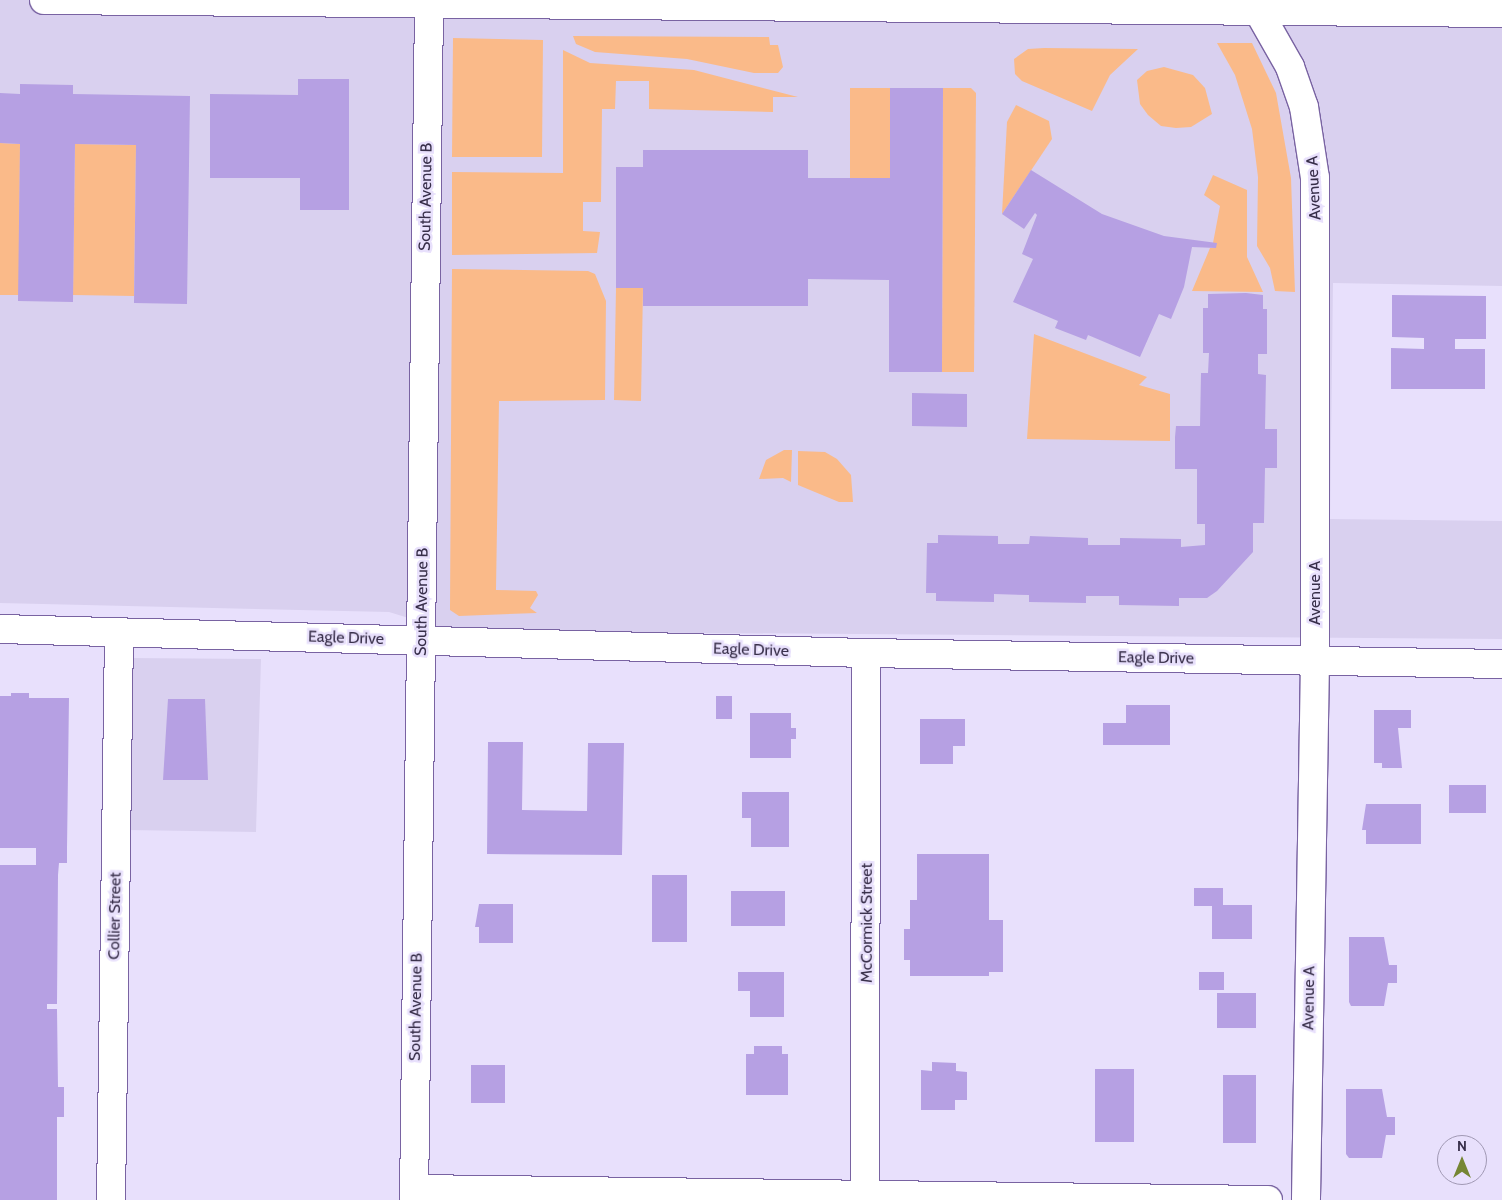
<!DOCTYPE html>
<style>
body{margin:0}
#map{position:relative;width:1502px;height:1200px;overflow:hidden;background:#e8e0fc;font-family:Cabin,sans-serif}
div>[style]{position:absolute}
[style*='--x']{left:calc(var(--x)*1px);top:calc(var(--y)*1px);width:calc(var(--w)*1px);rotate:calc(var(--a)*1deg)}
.built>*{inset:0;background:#d9d0ef}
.green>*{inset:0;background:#faba89}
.building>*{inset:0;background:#b6a0e3}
.roads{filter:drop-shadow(1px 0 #7963a2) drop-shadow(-1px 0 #7963a2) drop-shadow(0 1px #7963a2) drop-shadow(0 -1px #7963a2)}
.minor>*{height:28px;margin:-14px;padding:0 14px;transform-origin:14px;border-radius:14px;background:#fff}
span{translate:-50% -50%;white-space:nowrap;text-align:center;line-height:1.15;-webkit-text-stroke:5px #e8e0fc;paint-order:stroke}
.street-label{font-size:16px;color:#372e49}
.north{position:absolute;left:1437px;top:1135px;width:50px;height:50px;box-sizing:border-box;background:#e8e0fc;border:1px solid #a199b4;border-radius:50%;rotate:0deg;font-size:14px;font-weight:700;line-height:20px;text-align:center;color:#372e49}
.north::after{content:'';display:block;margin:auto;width:18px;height:22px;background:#768634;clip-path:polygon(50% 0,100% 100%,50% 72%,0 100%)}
</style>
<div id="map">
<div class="built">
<div style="clip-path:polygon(0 0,1502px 0,1502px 286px,1333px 283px,1330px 519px,1502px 521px,1502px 639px,451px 631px,389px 612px,0 603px)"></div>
<div style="clip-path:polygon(130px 658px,261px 659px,256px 832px,128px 830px)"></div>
</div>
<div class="green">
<div style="clip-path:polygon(573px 36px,769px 37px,770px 45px,778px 45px,783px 67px,778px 73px,754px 73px,687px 59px,595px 52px,576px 44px)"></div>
<div style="clip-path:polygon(453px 38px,543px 40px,542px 157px,452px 157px)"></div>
<div style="clip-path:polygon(1217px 43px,1252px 43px,1276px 93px,1291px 178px,1295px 292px,1275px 291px,1270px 268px,1257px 246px,1258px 177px,1252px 129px,1235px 75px)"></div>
<div style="clip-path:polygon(1028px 49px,1044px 48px,1138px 49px,1110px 75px,1092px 111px,1022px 81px,1015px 74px,1014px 59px)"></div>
<div style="clip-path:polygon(563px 50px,590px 63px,694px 70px,798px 97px,773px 97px,773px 112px,649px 109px,649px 81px,616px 81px,615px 109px,602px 109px,601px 202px,583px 202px,583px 231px,600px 232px,597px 253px,452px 255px,452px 172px,563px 173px)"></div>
<div style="clip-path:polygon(1164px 67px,1193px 75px,1205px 88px,1212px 114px,1191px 127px,1176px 128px,1161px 126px,1148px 115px,1140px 104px,1137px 80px,1147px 71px)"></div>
<div style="clip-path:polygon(850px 88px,890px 88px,890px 178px,850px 178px)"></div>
<div style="clip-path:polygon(943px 88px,971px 88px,976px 93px,974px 372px,942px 372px)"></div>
<div style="clip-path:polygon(1016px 105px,1049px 121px,1052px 139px,1002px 214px,1007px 122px)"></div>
<div style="clip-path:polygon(0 143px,20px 144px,19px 295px,0 295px)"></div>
<div style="clip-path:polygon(75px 144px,136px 145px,134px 296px,73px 295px)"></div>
<div style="clip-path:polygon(1213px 175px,1247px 190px,1247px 257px,1263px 292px,1192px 291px,1210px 248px,1216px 248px,1213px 243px,1220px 206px,1204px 195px)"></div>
<div style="clip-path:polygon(452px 269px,588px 271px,595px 274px,606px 301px,605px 400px,499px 401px,496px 590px,536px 591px,538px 595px,530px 608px,537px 613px,459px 616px,450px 610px)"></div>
<div style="clip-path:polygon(616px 288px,643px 288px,641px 401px,614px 400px)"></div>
<div style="clip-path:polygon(1034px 334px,1147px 377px,1139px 385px,1170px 394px,1170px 441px,1027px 439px)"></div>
<div style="clip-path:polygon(784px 450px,792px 450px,791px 482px,783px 478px,759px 479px,766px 460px)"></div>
<div style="clip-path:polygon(798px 451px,825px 452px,837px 459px,851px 475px,853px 502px,839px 502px,798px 485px)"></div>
</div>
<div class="building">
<div style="clip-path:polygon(298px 79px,349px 79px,349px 210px,300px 210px,300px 178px,210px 178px,210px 94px,298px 95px)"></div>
<div style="clip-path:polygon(20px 84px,73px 85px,73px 94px,190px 96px,187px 304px,134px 303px,136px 145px,75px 144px,73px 302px,18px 301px,20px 144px,0 143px,0 93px,20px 94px)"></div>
<div style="clip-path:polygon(890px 88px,943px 88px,942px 372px,889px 372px,889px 280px,808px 279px,808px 306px,643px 306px,643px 288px,616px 288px,616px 167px,643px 167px,643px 150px,808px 150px,808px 178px,890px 178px)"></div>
<div style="clip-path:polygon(1031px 170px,1102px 214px,1164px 236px,1217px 243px,1216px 248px,1192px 247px,1184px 287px,1171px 319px,1159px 314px,1140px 357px,1088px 335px,1086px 340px,1055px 328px,1058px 321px,1013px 302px,1033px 259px,1022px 254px,1037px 215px,1035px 213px,1024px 229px,1002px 214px)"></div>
<div style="clip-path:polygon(1246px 293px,1263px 295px,1263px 309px,1267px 309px,1267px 354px,1258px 354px,1258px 374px,1266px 375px,1265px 429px,1277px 429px,1277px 468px,1265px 468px,1264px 523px,1253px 523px,1253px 552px,1217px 591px,1207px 598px,1179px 598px,1179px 606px,1119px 605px,1119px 596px,1086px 596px,1086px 603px,1029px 602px,1029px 595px,994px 594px,994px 602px,936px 601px,936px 593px,926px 593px,927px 543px,938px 543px,938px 535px,998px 536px,998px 544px,1029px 544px,1030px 536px,1088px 538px,1088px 545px,1120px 545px,1120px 538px,1181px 539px,1181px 547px,1205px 545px,1205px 524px,1197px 524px,1197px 469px,1175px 469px,1175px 437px,1176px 426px,1200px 426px,1201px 373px,1208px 373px,1209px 353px,1203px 353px,1203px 308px,1208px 308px,1208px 294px)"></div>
<div style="clip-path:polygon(1392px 295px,1486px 296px,1486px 339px,1455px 339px,1455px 349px,1485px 349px,1485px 389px,1391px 389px,1391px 348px,1424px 349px,1424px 338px,1392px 337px)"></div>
<div style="clip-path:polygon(912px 393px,967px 394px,967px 427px,912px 426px)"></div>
<div style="clip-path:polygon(11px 693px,29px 693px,29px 698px,69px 698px,67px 849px,67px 863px,59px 863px,58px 875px,57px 1004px,47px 1004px,47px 1009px,57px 1009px,58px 1087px,64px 1087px,64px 1117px,57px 1117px,57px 1200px,0 1200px,0 865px,36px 865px,36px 848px,0 848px,0 696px,11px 696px)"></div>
<div style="clip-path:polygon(716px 696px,732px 696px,732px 719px,716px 719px)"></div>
<div style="clip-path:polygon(168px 699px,205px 699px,208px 780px,163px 780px)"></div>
<div style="clip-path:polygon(1126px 705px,1170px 705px,1170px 745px,1103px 745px,1103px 723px,1126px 723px)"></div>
<div style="clip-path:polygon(1374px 710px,1411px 710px,1411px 728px,1398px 728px,1402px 768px,1382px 768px,1382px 763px,1374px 763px)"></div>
<div style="clip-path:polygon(750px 713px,791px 713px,791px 728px,796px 728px,796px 739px,791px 739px,791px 758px,750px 758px)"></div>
<div style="clip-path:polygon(920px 719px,965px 719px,965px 746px,953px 746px,953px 764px,920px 764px)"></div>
<div style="clip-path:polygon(488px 742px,523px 742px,522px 810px,587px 811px,588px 743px,624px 743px,622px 855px,487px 854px)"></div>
<div style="clip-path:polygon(1449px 785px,1486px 785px,1486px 813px,1449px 813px)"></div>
<div style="clip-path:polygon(742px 792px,789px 792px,789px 847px,751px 847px,751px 818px,742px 818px)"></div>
<div style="clip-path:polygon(1366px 804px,1421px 804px,1421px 844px,1366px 844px,1366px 830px,1362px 830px)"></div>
<div style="clip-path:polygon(917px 854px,989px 854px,989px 920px,1003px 920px,1003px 972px,989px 972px,989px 976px,910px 976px,910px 960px,904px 960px,904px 929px,910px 929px,910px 900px,917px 900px)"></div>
<div style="clip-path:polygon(652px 875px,687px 875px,687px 942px,652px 942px)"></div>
<div style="clip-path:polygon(1194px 888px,1223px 888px,1223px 905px,1252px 905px,1252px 939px,1212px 939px,1212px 906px,1194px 906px)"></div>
<div style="clip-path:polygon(731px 891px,785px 891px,785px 926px,731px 926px)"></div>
<div style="clip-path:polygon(479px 904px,513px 904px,513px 943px,479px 943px,479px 927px,475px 927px)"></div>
<div style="clip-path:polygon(1349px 937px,1384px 937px,1389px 965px,1397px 965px,1397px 983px,1388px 983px,1384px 1006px,1351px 1006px,1349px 1002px)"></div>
<div style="clip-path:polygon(738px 972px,784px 972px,784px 1017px,750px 1017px,750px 991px,738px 991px)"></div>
<div style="clip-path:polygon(1199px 972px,1224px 972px,1224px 990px,1199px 990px)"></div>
<div style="clip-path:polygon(1217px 993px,1256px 993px,1256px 1028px,1217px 1028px)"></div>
<div style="clip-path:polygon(754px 1046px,782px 1046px,782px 1054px,788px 1054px,788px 1095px,746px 1095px,746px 1054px,754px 1054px)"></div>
<div style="clip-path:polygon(932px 1062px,956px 1063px,956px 1071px,967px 1072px,967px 1100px,955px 1100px,955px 1110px,921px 1110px,921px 1070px,932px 1071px)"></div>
<div style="clip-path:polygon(471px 1065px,505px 1065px,505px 1103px,471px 1103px)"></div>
<div style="clip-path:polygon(1095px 1069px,1134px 1069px,1134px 1142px,1095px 1142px)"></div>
<div style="clip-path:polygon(1223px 1075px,1256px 1075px,1256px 1143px,1223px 1143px)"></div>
<div style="clip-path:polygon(1346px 1089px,1382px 1089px,1387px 1117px,1395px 1117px,1395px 1135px,1386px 1135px,1382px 1158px,1349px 1158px,1346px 1154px)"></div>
</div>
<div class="roads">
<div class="minor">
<div style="--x:44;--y:0;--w:1458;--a:0.51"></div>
<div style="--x:1252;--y:0;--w:77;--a:60.4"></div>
<div style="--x:1290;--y:67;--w:42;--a:70.7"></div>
<div style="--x:1304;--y:107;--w:72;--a:81.2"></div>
<div style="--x:1315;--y:178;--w:483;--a:90"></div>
<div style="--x:1315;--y:661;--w:539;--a:90.96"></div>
<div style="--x:0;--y:629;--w:866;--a:1.59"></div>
<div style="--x:866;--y:653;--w:636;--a:0.99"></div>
<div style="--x:414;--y:1189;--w:854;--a:0.74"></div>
<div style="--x:865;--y:1192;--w:539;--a:-89.89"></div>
<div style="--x:111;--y:1200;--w:568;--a:-89.19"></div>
<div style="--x:414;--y:1200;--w:1196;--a:-89.28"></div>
</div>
</div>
<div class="street-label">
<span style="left:1314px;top:188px;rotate:-93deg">Avenue A</span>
<span style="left:426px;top:197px;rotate:-89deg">South Avenue B</span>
<span style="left:1315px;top:593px;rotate:-90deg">Avenue A</span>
<span style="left:422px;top:602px;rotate:-89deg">South Avenue B</span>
<span style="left:346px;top:638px;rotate:2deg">Eagle Drive</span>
<span style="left:751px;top:650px;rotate:2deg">Eagle Drive</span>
<span style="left:1156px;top:658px;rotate:1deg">Eagle Drive</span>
<span style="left:115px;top:916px;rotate:-89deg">Collier Street</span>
<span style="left:867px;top:923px;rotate:-90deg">McCormick Street</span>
<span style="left:1309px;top:998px;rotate:-89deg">Avenue A</span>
<span style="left:416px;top:1007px;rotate:-89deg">South Avenue B</span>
</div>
<div class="north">N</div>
</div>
